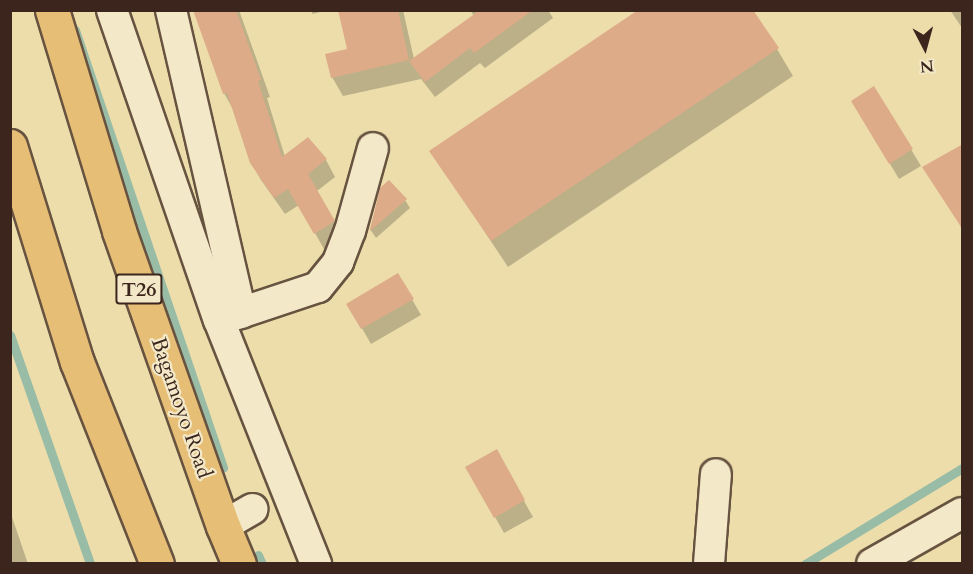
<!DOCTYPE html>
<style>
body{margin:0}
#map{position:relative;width:973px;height:574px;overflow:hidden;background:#ecddab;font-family:Cardo,serif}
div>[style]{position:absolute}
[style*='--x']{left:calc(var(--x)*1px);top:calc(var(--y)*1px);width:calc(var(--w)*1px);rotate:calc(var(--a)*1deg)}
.shadow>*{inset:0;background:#0003}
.stream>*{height:9px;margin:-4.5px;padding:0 4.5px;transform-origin:4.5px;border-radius:4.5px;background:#99bca6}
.building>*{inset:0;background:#deab89}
.roads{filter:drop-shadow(2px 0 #675340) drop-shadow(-2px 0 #675340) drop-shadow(0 2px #675340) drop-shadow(0 -2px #675340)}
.minor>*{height:30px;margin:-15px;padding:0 15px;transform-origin:15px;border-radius:15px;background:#f3e9c8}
.highway>*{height:33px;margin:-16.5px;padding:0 16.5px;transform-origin:16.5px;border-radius:16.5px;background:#e6be76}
span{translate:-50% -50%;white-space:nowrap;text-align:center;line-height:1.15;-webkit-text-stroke:4.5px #f3e9c8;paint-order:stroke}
.shield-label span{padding:2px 4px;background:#f3e9c8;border:2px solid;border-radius:4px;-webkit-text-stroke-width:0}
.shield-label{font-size:20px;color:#3b251d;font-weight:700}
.street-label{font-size:21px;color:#3b251d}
.frame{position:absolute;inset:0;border:12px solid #3b251d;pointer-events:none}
.north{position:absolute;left:895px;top:18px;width:60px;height:60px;-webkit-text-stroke:4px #f3e9c8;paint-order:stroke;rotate:174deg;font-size:16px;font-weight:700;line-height:24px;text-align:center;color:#3b251d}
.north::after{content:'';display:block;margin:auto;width:21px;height:27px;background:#3b251d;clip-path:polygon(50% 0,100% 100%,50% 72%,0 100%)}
</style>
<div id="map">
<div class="shadow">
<div style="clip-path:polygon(195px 10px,239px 10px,270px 97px,267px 98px,285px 157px,326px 160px,335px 177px,317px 191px,343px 239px,324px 249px,299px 205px,285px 214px,261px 180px,251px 162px,234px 111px,224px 93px)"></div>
<div style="clip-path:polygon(310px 10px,327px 10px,313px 14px)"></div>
<div style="clip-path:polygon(340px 10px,403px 10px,414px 59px,474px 16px,470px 10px,548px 10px,553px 18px,485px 68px,480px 63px,435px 97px,421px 79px,343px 96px,332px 77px,349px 50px)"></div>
<div style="clip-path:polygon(950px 10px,962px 10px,962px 28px)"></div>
<div style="clip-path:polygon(777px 49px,793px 76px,508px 267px,431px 151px)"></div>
<div style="clip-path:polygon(874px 88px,921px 166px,899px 179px,853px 101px)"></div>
<div style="clip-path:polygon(381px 189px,405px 200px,410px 208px,376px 238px,370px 229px)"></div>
<div style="clip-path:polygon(398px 275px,421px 315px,371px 344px,348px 304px)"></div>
<div style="clip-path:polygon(496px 451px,533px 517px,504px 533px,467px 467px)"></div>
<div style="clip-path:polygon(10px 511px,28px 564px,10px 564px)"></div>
</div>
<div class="stream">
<div style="--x:75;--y:30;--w:462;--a:71.3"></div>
<div style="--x:10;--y:335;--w:243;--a:70.7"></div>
<div style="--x:258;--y:555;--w:10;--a:66"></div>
<div style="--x:805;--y:564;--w:184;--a:-31.4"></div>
</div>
<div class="building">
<div style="clip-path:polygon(193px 10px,236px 10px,261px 80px,258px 81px,282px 157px,308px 137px,327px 159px,308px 174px,335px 221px,314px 234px,288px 189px,274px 198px,250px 163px,227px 93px,223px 94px)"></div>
<div style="clip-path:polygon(338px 10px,398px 10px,409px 60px,331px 78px,325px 54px,347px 49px)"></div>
<div style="clip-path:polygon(480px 10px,533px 10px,474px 53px,470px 48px,425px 82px,409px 61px)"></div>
<div style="clip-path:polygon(638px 10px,753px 10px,779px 48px,491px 241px,429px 151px)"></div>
<div style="clip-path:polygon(874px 86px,913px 149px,889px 164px,851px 101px)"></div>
<div style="clip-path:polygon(963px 144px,963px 230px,922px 167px)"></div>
<div style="clip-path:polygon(389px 180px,407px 199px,370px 231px,380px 188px)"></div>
<div style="clip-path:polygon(398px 273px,414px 299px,361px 329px,346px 304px)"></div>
<div style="clip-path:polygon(497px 449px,525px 500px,494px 518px,465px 467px)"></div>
</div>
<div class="roads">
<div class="minor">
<div style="--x:112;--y:10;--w:328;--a:71"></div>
<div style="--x:219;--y:320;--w:263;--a:68.3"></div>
<div style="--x:171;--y:10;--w:311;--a:77"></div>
<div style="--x:222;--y:319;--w:101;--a:-18.4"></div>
<div style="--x:318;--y:287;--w:32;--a:-51"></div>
<div style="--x:338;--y:262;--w:33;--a:-69"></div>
<div style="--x:350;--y:231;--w:86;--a:-74.5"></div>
<div style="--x:223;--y:526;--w:34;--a:-30"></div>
<div style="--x:709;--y:564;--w:90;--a:-85.6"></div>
<div style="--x:872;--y:564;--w:103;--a:-29.5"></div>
</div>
<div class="highway">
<div style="--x:52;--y:10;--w:231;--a:73.1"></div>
<div style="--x:119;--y:231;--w:313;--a:70.6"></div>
<div style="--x:223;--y:526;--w:41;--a:67.2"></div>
<div style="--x:10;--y:146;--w:226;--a:72.8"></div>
<div style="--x:77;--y:362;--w:217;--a:68.4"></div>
</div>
</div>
<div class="shield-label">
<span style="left:139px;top:289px">T26</span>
</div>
<div class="street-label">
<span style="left:181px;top:408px;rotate:71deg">Bagamoyo Road</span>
</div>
<div class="frame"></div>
<div class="north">N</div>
</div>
